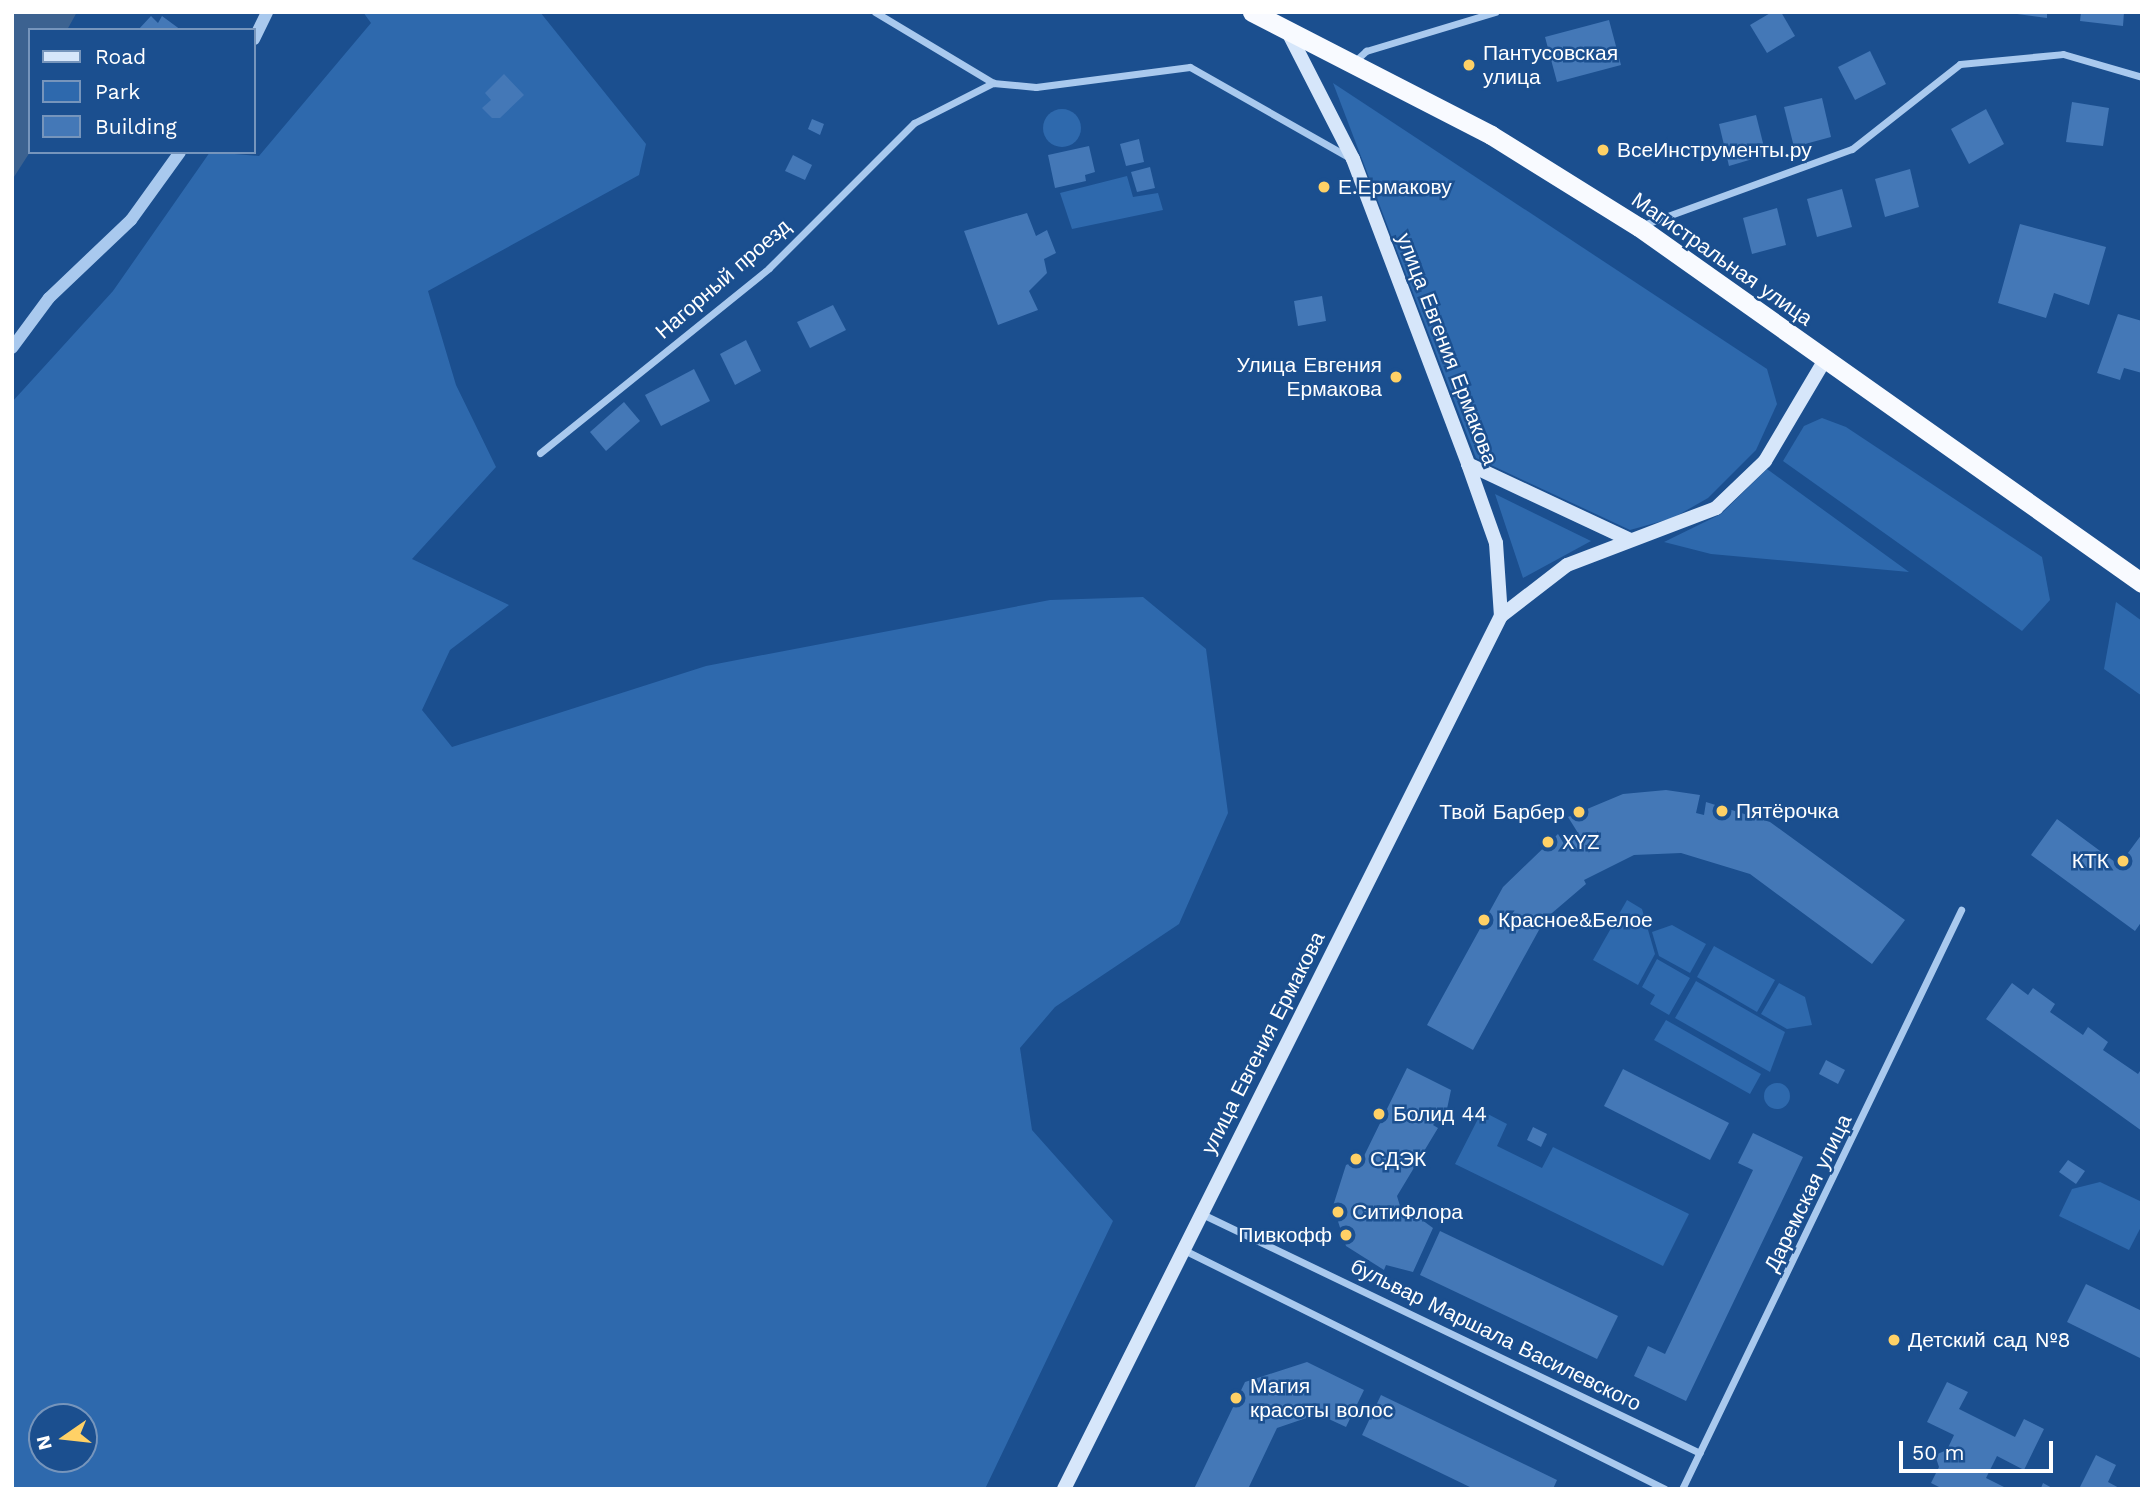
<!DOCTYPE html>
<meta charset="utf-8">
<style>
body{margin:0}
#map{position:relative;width:2154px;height:1501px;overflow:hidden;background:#1b4f8f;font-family:"Work Sans",sans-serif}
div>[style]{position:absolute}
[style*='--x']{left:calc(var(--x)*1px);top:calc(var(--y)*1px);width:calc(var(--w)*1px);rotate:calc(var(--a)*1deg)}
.green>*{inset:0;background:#2e69ad}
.round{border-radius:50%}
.water>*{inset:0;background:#3c6290}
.building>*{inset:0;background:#4478b7}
.minor>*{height:7px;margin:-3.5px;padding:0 3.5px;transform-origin:3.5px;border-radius:3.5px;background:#a9c9ee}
.tertiary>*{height:12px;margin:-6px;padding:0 6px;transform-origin:6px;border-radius:6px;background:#a9c9ee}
.secondary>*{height:14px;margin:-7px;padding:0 7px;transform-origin:7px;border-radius:7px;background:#d6e6fa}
.trunk>*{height:19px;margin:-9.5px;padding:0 9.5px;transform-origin:9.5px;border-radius:9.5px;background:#f8faff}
.dots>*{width:19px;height:19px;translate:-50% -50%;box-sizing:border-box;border:4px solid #1b4f8f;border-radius:50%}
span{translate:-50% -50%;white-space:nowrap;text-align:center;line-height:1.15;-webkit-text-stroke:5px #1b4f8f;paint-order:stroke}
.poi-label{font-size:21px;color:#fff}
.left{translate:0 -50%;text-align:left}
.right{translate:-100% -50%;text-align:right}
.street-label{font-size:21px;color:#fff}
.frame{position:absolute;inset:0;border:14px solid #fff;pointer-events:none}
.legend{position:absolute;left:28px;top:28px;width:228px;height:126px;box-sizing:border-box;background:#1b4f8f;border:2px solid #7695bc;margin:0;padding:9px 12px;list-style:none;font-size:21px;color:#fff}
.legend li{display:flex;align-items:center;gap:14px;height:35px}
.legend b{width:35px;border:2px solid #7695bc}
.north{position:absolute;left:28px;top:1403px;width:70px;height:70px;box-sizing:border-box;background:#1b4f8f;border:2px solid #7695bc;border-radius:50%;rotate:256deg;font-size:19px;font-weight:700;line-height:28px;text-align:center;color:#fff}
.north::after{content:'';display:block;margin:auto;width:24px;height:32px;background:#ffd166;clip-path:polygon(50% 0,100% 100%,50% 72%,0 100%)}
.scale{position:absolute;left:1899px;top:1441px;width:154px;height:32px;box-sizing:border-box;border:4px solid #fff;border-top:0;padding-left:9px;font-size:21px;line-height:24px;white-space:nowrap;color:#fff;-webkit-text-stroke:5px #1b4f8f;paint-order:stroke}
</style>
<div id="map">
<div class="green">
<div style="clip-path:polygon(evenodd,363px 12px,540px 12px,646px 144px,639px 175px,428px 291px,456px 385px,496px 467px,412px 559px,509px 605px,450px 650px,422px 710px,452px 747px,706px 666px,1050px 600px,1143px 597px,1206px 649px,1228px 813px,1179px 924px,1055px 1007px,1020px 1048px,1032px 1130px,1113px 1221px,985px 1489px,12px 1489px,12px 402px,113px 291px,210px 152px,259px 156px,371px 23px,363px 12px,42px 1417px,84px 1417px,84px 1459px,42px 1459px,42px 1417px)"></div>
<div style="clip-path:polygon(1333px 83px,1767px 369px,1777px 404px,1756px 450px,1708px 498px,1673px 518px,1630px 530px,1476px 458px)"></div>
<div class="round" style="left:1043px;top:109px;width:38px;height:38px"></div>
<div style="clip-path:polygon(1127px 176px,1133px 197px,1158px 193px,1163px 210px,1072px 229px,1060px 193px)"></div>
<div style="clip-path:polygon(1822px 418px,1846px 427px,2042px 557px,2050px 600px,2022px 631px,1783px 461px,1804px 426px)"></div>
<div style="clip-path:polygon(1767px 469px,1909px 572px,1711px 554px,1664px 542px,1721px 514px)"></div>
<div style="clip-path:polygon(1495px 494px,1591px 541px,1523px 578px)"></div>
<div style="clip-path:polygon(2116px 602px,2142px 621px,2142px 696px,2104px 669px)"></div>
<div style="clip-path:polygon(1627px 900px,1642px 909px,1655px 954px,1638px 985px,1593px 960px)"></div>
<div style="clip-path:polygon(1672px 925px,1706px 944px,1690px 973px,1659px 956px,1652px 932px)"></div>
<div style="clip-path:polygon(1714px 946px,1775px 980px,1757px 1012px,1697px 977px)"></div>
<div style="clip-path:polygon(1657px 959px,1690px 978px,1669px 1015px,1650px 1004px,1655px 995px,1642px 987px)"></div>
<div style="clip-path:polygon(1696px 981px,1785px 1032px,1770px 1072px,1675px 1018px)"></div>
<div style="clip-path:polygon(1779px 983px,1805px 997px,1812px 1025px,1787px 1029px,1761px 1014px)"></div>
<div style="clip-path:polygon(1666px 1020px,1761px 1074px,1750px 1094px,1654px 1040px)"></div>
<div class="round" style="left:1764px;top:1083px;width:26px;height:26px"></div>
<div style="clip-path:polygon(1482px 1111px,1507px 1124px,1497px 1146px,1542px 1168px,1553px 1147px,1689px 1214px,1663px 1266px,1455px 1164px)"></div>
<div style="clip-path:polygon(2100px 1182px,2142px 1202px,2142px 1225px,2129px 1250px,2059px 1216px,2072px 1189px)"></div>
</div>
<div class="water">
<div style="clip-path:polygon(12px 12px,77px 12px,67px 30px,30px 30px,30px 152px,12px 180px)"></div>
</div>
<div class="building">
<div style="clip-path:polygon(1772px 12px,1781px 12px,1795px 36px,1767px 53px,1750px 25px)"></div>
<div style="clip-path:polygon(2002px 12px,2047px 12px,2047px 18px)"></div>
<div style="clip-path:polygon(2081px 12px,2124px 12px,2123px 26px,2080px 21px)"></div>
<div style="clip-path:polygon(151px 16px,158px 23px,162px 16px,181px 30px,138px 30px)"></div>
<div style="clip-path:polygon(1609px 20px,1621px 65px,1557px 82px,1545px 37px)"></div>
<div style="clip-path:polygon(1870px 51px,1886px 84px,1855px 100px,1838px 67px)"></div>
<div style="clip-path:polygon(504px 74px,524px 95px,500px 118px,492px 118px,482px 108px,491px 100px,485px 93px)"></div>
<div style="clip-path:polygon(1822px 98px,1831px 137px,1794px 147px,1784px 107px)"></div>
<div style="clip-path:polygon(2072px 102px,2109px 108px,2103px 146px,2066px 142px)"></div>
<div style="clip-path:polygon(1986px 109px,2004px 144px,1969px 164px,1951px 129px)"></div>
<div style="clip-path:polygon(1756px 115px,1766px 155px,1729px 166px,1719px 124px)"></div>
<div style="clip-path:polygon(812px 119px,824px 124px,820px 135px,808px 129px)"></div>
<div style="clip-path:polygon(1139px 139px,1144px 162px,1126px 166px,1120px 144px)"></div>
<div style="clip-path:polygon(1089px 146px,1095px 172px,1085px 175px,1086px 181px,1055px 188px,1048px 155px)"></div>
<div style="clip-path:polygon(793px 155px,812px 165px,805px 180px,785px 171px)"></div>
<div style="clip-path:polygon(1150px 167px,1155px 188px,1137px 192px,1131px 172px)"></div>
<div style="clip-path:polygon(1910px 169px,1919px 207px,1885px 217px,1875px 179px)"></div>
<div style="clip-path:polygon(1842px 189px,1852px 227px,1817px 237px,1807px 199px)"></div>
<div style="clip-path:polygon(1777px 208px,1786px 245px,1752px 254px,1743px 218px)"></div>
<div style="clip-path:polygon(1027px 213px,1036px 236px,1047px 230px,1056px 253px,1044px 259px,1047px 273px,1029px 291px,1038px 310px,998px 325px,964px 231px)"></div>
<div style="clip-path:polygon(2020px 224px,2106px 247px,2089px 305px,2054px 293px,2046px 318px,1998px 303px)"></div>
<div style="clip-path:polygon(1322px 296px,1326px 321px,1298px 326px,1294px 301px)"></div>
<div style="clip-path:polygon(833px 305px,846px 330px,810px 348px,797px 322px)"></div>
<div style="clip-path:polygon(2118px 314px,2142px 321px,2142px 373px,2124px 368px,2120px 380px,2097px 373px)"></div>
<div style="clip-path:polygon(746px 340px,761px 371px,735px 385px,720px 354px)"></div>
<div style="clip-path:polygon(694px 369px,710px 401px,661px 426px,645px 395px)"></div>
<div style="clip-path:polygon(624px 402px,640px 421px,606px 451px,590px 432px)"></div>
<div style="clip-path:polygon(1666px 790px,1700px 795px,1696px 813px,1704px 815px,1706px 802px,1770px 822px,1905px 920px,1872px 964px,1750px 874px,1681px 853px,1634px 855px,1584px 880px,1586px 884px,1545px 919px,1473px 1050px,1427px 1025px,1503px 887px,1558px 834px,1564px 844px,1578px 833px,1568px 817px,1623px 794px)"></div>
<div style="clip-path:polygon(2057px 819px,2119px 865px,2142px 834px,2142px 921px,2135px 931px,2031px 855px)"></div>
<div style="clip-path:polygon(2012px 983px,2028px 995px,2033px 988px,2055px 1004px,2050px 1012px,2083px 1035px,2088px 1027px,2108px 1042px,2103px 1050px,2138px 1074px,2142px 1068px,2142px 1131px,1986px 1019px)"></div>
<div style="clip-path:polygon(1826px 1060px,1845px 1070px,1838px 1084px,1819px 1074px)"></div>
<div style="clip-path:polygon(1407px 1068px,1451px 1090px,1447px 1109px,1433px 1125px,1438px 1128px,1397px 1196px,1403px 1216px,1407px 1209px,1433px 1228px,1413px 1272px,1386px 1265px,1384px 1270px,1346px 1246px,1333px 1206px,1346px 1165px,1363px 1158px)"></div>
<div style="clip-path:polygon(1623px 1069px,1729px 1123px,1710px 1160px,1604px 1106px)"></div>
<div style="clip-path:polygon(1533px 1127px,1547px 1134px,1541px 1147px,1527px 1140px)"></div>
<div style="clip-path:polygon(1753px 1133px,1803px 1157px,1686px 1401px,1634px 1376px,1648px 1346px,1665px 1354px,1753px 1170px,1738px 1163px)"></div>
<div style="clip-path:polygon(2068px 1160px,2085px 1171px,2076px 1184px,2059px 1172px)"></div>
<div style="clip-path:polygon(1440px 1231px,1618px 1316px,1597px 1359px,1420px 1275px)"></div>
<div style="clip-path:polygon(2086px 1284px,2142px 1311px,2142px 1359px,2067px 1322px)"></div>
<div style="clip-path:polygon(1307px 1362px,1364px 1390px,1346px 1427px,1318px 1414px,1277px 1428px,1248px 1489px,1194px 1489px,1245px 1382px)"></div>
<div style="clip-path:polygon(1947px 1382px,1968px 1392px,1959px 1409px,2015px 1437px,2024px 1419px,2044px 1429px,2024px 1470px,1997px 1456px,1986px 1478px,2008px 1489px,1943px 1489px,1931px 1483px,1939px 1467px,1935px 1455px,1947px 1450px,1954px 1435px,1927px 1422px)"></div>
<div style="clip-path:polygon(1381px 1395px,1557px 1480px,1553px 1489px,1474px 1489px,1362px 1435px)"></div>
<div style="clip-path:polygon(2096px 1455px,2116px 1465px,2108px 1482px,2121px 1489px,2079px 1489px)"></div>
<div style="clip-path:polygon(2043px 1483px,2054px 1489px,2013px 1489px,2041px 1488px)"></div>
</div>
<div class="minor">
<div style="--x:875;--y:12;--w:138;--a:31"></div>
<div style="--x:993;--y:83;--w:43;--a:5.3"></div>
<div style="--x:1036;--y:87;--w:155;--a:-7.4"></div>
<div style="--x:1190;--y:67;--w:184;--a:29.6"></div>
<div style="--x:1353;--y:63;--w:18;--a:-43"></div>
<div style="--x:1366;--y:51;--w:135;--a:-16.8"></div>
<div style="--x:1643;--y:225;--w:222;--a:-20"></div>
<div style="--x:1852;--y:149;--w:137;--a:-38.2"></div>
<div style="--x:1960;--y:64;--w:103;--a:-5.5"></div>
<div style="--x:2063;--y:54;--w:82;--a:16.2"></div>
<div style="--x:540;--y:453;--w:294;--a:-38.9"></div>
<div style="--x:769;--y:268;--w:205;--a:-45"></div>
<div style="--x:914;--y:123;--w:89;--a:-26.9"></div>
<div style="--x:1202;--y:1214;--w:552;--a:25.64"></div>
<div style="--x:1184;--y:1250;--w:537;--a:26.42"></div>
<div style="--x:1682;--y:1489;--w:643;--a:-64.27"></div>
</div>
<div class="tertiary">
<div style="--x:254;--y:39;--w:30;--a:-64"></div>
<div style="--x:12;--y:348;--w:62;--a:-53.5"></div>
<div style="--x:49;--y:298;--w:113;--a:-43.6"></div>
<div style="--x:131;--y:220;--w:84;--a:-54.2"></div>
</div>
<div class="secondary">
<div style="--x:1287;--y:30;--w:145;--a:62.9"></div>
<div style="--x:1353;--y:159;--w:326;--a:69.3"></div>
<div style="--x:1468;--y:464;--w:84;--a:70.5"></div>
<div style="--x:1496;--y:543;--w:73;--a:86.1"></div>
<div style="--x:1468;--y:464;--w:179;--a:25.1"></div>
<div style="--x:1064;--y:1489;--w:976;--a:-63.41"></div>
<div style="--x:1501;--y:616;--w:83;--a:-37.7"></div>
<div style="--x:1567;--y:565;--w:160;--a:-20.9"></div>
<div style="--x:1716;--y:508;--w:68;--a:-43.8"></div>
<div style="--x:1765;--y:461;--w:120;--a:-59.4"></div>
</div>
<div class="trunk">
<div style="--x:1252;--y:12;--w:269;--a:27.2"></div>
<div style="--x:1491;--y:135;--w:174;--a:31.9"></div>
<div style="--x:1639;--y:227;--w:616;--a:35.29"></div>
</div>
<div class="dots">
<div style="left:1469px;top:65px;background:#ffd166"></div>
<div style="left:1603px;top:150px;background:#ffd166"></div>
<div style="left:1324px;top:187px;background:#ffd166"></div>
<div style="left:1396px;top:377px;background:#ffd166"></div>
<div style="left:1722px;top:811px;background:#ffd166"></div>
<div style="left:1579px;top:812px;background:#ffd166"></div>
<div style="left:1548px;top:842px;background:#ffd166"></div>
<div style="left:2123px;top:861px;background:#ffd166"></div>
<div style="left:1484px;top:920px;background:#ffd166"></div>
<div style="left:1379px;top:1114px;background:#ffd166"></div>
<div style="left:1356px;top:1159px;background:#ffd166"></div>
<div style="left:1338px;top:1212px;background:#ffd166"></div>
<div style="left:1346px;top:1235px;background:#ffd166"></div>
<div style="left:1894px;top:1340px;background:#ffd166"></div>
<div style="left:1236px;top:1398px;background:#ffd166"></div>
</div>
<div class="poi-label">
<span class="left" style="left:1483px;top:65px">Пантусовская<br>улица</span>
<span class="left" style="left:1617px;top:150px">ВсеИнструменты.ру</span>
<span class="left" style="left:1338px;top:187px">Е.Ермакову</span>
<span class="right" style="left:1382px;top:377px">Улица Евгения<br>Ермакова</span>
<span class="left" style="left:1736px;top:811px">Пятёрочка</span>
<span class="right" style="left:1565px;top:812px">Твой Барбер</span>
<span class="left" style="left:1562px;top:842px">XYZ</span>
<span class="right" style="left:2109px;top:861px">КТК</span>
<span class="left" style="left:1498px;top:920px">Красное&amp;Белое</span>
<span class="left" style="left:1393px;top:1114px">Болид 44</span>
<span class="left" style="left:1370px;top:1159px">СДЭК</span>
<span class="left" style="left:1352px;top:1212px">СитиФлора</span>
<span class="right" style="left:1332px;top:1235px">Пивкофф</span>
<span class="left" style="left:1908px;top:1340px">Детский сад №8</span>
<span class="left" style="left:1250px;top:1398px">Магия<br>красоты волос</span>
</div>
<div class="street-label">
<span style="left:1722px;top:259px;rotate:35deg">Магистральная улица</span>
<span style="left:723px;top:279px;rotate:-41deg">Нагорный проезд</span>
<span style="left:1447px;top:349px;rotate:69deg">улица Евгения Ермакова</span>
<span style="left:1263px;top:1043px;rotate:-63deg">улица Евгения Ермакова</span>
<span style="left:1808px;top:1193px;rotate:-64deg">Даремская улица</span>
<span style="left:1496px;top:1335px;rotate:26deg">бульвар Маршала Василевского</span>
</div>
<div class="frame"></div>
<ul class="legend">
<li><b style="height:9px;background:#d6e6fa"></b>Road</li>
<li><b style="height:19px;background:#2e69ad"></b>Park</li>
<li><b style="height:19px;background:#4478b7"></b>Building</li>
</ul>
<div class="north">N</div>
<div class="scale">50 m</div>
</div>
